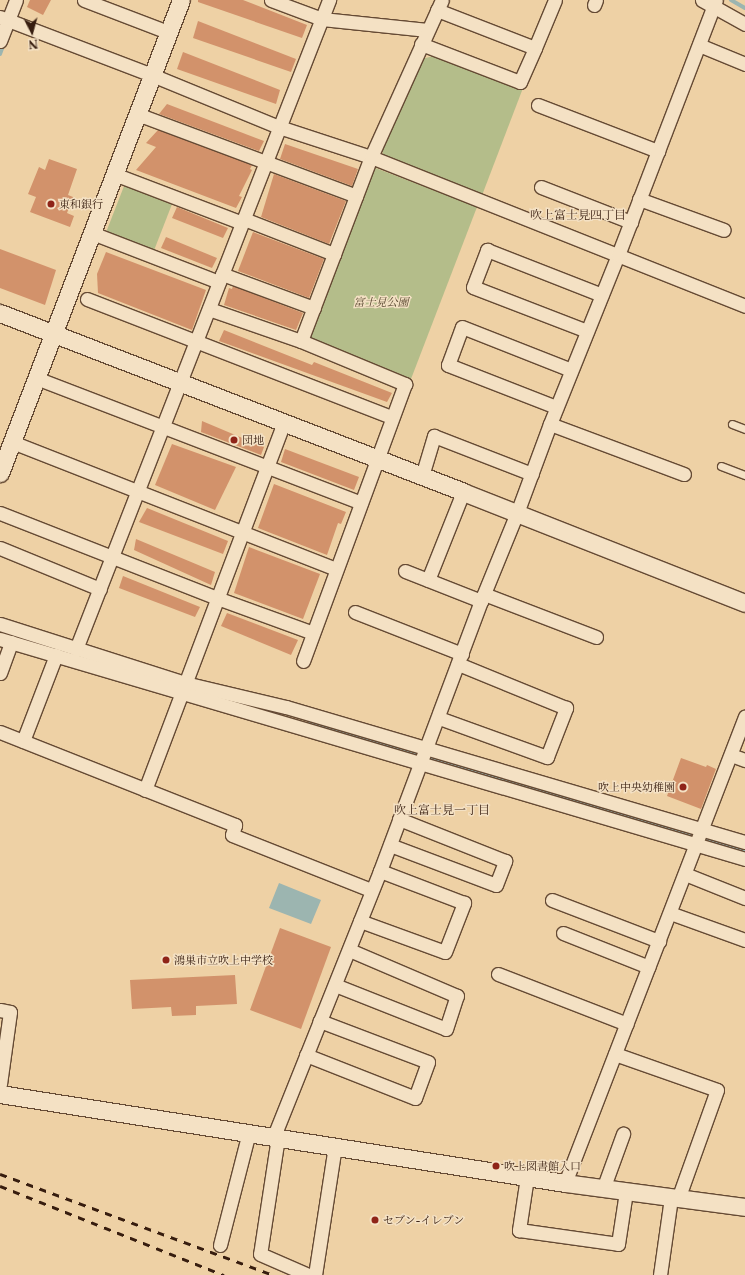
<!DOCTYPE html>
<meta charset="utf-8">
<style>
body{margin:0}
#map{position:relative;width:745px;height:1275px;overflow:hidden;background:#eed1a5;font-family:"Libre Caslon Text","Noto Serif JP",serif}
div>[style]{position:absolute}
[style*='--x']{left:calc(var(--x)*1px);top:calc(var(--y)*1px);width:calc(var(--w)*1px);rotate:calc(var(--a)*1deg)}
.green>*{inset:0;background:#b4bd8a}
.water>*{inset:0;background:#9cb5b0}
.stream>*{height:4px;margin:-2px;padding:0 2px;transform-origin:2px;border-radius:2px;background:#9cb5b0}
.building>*{inset:0;background:#d2926b}
.roads{filter:drop-shadow(1px 0 #654a34) drop-shadow(-1px 0 #654a34) drop-shadow(0 1px #654a34) drop-shadow(0 -1px #654a34)}
.service>*{height:7px;margin:-3.5px;padding:0 3.5px;transform-origin:3.5px;border-radius:3.5px;background:#f4e1c4}
.minor>*{height:13px;margin:-6.5px;padding:0 6.5px;transform-origin:6.5px;border-radius:6.5px;background:#f4e1c4}
.tertiary>*{height:17px;margin:-8.5px;padding:0 8.5px;transform-origin:8.5px;border-radius:8.5px;background:#f4e1c4}
.rail>*{height:3px;margin-top:-1.5px;transform-origin:0;background:repeating-linear-gradient(90deg,#371d0f 0 7px,transparent 0 14px)}
.dots>*{width:11px;height:11px;translate:-50% -50%;box-sizing:border-box;border:2px solid #f4e1c4;border-radius:50%}
span{translate:-50% -50%;white-space:nowrap;text-align:center;line-height:1.15;-webkit-text-stroke:3px #f4e1c4;paint-order:stroke}
.poi-label{font-size:11px;color:#371d0f}
.left{translate:0 -50%;text-align:left}
.right{translate:-100% -50%;text-align:right}
.park-label{font-size:11px;color:#56452e;font-style:italic}
.neighbourhood-label{font-size:12px;color:#371d0f}
.north{position:absolute;left:12px;top:12px;width:40px;height:40px;-webkit-text-stroke:3px #f4e1c4;paint-order:stroke;rotate:174deg;font-size:11px;font-weight:700;line-height:16px;text-align:center;color:#371d0f}
.north::after{content:'';display:block;margin:auto;width:14px;height:18px;background:#371d0f;clip-path:polygon(50% 0,100% 100%,50% 72%,0 100%)}
</style>
<div id="map">
<div class="green">
<div style="clip-path:polygon(437px 55px,523px 88px,481px 198px,384px 160px,382px 149px,422px 59px)"></div>
<div style="clip-path:polygon(373px 167px,477px 207px,411px 379px,318px 344px,311px 338px,310px 334px)"></div>
<div style="clip-path:polygon(126px 181px,174px 199px,153px 253px,105px 235px)"></div>
</div>
<div class="water">
<div style="clip-path:polygon(279px 883px,321px 900px,311px 924px,269px 908px)"></div>
</div>
<div class="stream">
<div style="--x:731;--y:0;--w:16;--a:30"></div>
<div style="--x:0;--y:54;--w:12;--a:-70"></div>
<div style="--x:0;--y:632;--w:57;--a:16.2"></div>
<div style="--x:309;--y:724;--w:112;--a:15.5"></div>
<div style="--x:430;--y:758;--w:273;--a:16.2"></div>
<div style="--x:707;--y:839;--w:40;--a:16"></div>
</div>
<div class="building">
<div style="clip-path:polygon(30px 0,51px 0,43px 15px,27px 7px)"></div>
<div style="clip-path:polygon(198px 0,243px 0,307px 25px,302px 38px,198px 2px)"></div>
<div style="clip-path:polygon(198px 21px,296px 59px,291px 72px,193px 38px)"></div>
<div style="clip-path:polygon(183px 52px,280px 90px,276px 104px,177px 69px)"></div>
<div style="clip-path:polygon(167px 104px,264px 141px,259px 151px,159px 114px)"></div>
<div style="clip-path:polygon(158px 130px,252px 165px,250px 169px,252px 170px,239px 196px,242px 197px,236px 208px,136px 170px,156px 147px,146px 143px)"></div>
<div style="clip-path:polygon(285px 144px,358px 169px,352px 186px,280px 159px)"></div>
<div style="clip-path:polygon(49px 159px,77px 169px,68px 195px,73px 197px,67px 213px,74px 216px,70px 227px,30px 212px,36px 197px,28px 194px,39px 167px,45px 170px)"></div>
<div style="clip-path:polygon(274px 174px,346px 201px,329px 244px,261px 217px)"></div>
<div style="clip-path:polygon(177px 207px,228px 228px,223px 238px,172px 218px)"></div>
<div style="clip-path:polygon(253px 232px,324px 259px,309px 298px,238px 271px)"></div>
<div style="clip-path:polygon(166px 237px,217px 258px,212px 268px,161px 248px)"></div>
<div style="clip-path:polygon(0 249px,56px 270px,45px 305px,0 288px)"></div>
<div style="clip-path:polygon(106px 252px,206px 290px,192px 330px,98px 293px,97px 274px)"></div>
<div style="clip-path:polygon(233px 286px,303px 313px,296px 330px,224px 305px,229px 288px,232px 289px)"></div>
<div style="clip-path:polygon(224px 330px,312px 365px,314px 362px,392px 393px,387px 402px,219px 341px)"></div>
<div style="clip-path:polygon(202px 421px,264px 447px,261px 455px,201px 432px)"></div>
<div style="clip-path:polygon(172px 444px,236px 467px,215px 510px,155px 485px)"></div>
<div style="clip-path:polygon(285px 449px,359px 477px,354px 490px,281px 462px)"></div>
<div style="clip-path:polygon(274px 484px,346px 512px,341px 524px,338px 523px,327px 555px,258px 528px)"></div>
<div style="clip-path:polygon(147px 508px,228px 541px,223px 554px,139px 522px)"></div>
<div style="clip-path:polygon(136px 539px,215px 572px,211px 585px,134px 550px)"></div>
<div style="clip-path:polygon(249px 547px,320px 574px,303px 619px,234px 593px)"></div>
<div style="clip-path:polygon(123px 576px,200px 607px,195px 617px,119px 588px)"></div>
<div style="clip-path:polygon(227px 613px,298px 640px,291px 655px,221px 626px)"></div>
<div style="clip-path:polygon(681px 758px,706px 767px,707px 765px,716px 769px,701px 809px,667px 796px)"></div>
<div style="clip-path:polygon(280px 928px,331px 947px,301px 1029px,250px 1010px)"></div>
<div style="clip-path:polygon(235px 975px,237px 1004px,196px 1006px,196px 1015px,172px 1016px,171px 1007px,132px 1009px,130px 980px)"></div>
</div>
<div class="roads">
<div class="service">
<div style="--x:732;--y:424;--w:14;--a:21"></div>
<div style="--x:721;--y:466;--w:26;--a:21"></div>
</div>
<div class="minor">
<div style="--x:84;--y:0;--w:90;--a:20.9"></div>
<div style="--x:271;--y:0;--w:54;--a:20.4"></div>
<div style="--x:322;--y:19;--w:106;--a:6"></div>
<div style="--x:702;--y:0;--w:49;--a:29.2"></div>
<div style="--x:594;--y:5;--w:5;--a:-68"></div>
<div style="--x:437;--y:10;--w:105;--a:21.2"></div>
<div style="--x:535;--y:48;--w:52;--a:-67.4"></div>
<div style="--x:0;--y:17;--w:163;--a:20.9"></div>
<div style="--x:152;--y:75;--w:137;--a:22.3"></div>
<div style="--x:279;--y:127;--w:97;--a:18.1"></div>
<div style="--x:371;--y:157;--w:403;--a:21.7"></div>
<div style="--x:0;--y:41;--w:44;--a:-68.7"></div>
<div style="--x:421;--y:44;--w:106;--a:21"></div>
<div style="--x:520;--y:82;--w:37;--a:-66"></div>
<div style="--x:699;--y:45;--w:50;--a:22.4"></div>
<div style="--x:538;--y:105;--w:129;--a:21"></div>
<div style="--x:137;--y:114;--w:234;--a:20.5"></div>
<div style="--x:114;--y:174;--w:137;--a:20.9"></div>
<div style="--x:541;--y:187;--w:97;--a:21.3"></div>
<div style="--x:639;--y:199;--w:90;--a:20"></div>
<div style="--x:244;--y:219;--w:97;--a:21.3"></div>
<div style="--x:92;--y:233;--w:136;--a:21.1"></div>
<div style="--x:222;--y:274;--w:98;--a:20.3"></div>
<div style="--x:87;--y:299;--w:327;--a:21.2"></div>
<div style="--x:209;--y:309;--w:97;--a:19.2"></div>
<div style="--x:301;--y:341;--w:113;--a:22.5"></div>
<div style="--x:405;--y:384;--w:295;--a:110.2"></div>
<div style="--x:587;--y:331;--w:122;--a:-158.9"></div>
<div style="--x:473;--y:287;--w:40;--a:-69"></div>
<div style="--x:487;--y:250;--w:123;--a:21.4"></div>
<div style="--x:301;--y:341;--w:197;--a:-69.2"></div>
<div style="--x:371;--y:157;--w:172;--a:-65.7"></div>
<div style="--x:36;--y:378;--w:348;--a:21"></div>
<div style="--x:556;--y:407;--w:116;--a:-158.7"></div>
<div style="--x:448;--y:365;--w:40;--a:-69.8"></div>
<div style="--x:462;--y:327;--w:117;--a:21.5"></div>
<div style="--x:550;--y:424;--w:143;--a:20.5"></div>
<div style="--x:12;--y:442;--w:348;--a:21.4"></div>
<div style="--x:422;--y:476;--w:42;--a:-73.3"></div>
<div style="--x:434;--y:436;--w:105;--a:21.2"></div>
<div style="--x:0;--y:513;--w:233;--a:21.4"></div>
<div style="--x:217;--y:598;--w:102;--a:20"></div>
<div style="--x:0;--y:548;--w:108;--a:22.3"></div>
<div style="--x:405;--y:571;--w:82;--a:21.5"></div>
<div style="--x:428;--y:580;--w:95;--a:-68.3"></div>
<div style="--x:484;--y:594;--w:120;--a:21"></div>
<div style="--x:355;--y:612;--w:115;--a:21.4"></div>
<div style="--x:0;--y:624;--w:194;--a:17.7"></div>
<div style="--x:185;--y:683;--w:104;--a:13.4"></div>
<div style="--x:286;--y:707;--w:478;--a:16.4"></div>
<div style="--x:0;--y:639;--w:777;--a:16.45"></div>
<div style="--x:76;--y:649;--w:697;--a:-68.7"></div>
<div style="--x:0;--y:673;--w:33;--a:-70"></div>
<div style="--x:439;--y:718;--w:115;--a:19.9"></div>
<div style="--x:547;--y:757;--w:53;--a:-68.8"></div>
<div style="--x:566;--y:708;--w:117;--a:-157.8"></div>
<div style="--x:0;--y:732;--w:253;--a:21.6"></div>
<div style="--x:235;--y:825;--w:10;--a:107"></div>
<div style="--x:232;--y:835;--w:149;--a:21.6"></div>
<div style="--x:23;--y:741;--w:92;--a:-69"></div>
<div style="--x:731;--y:755;--w:15;--a:20"></div>
<div style="--x:145;--y:790;--w:392;--a:-69.3"></div>
<div style="--x:390;--y:845;--w:113;--a:20.7"></div>
<div style="--x:496;--y:885;--w:26;--a:-69"></div>
<div style="--x:505;--y:861;--w:114;--a:-158.4"></div>
<div style="--x:685;--y:874;--w:65;--a:21.8"></div>
<div style="--x:552;--y:900;--w:115;--a:21"></div>
<div style="--x:670;--y:913;--w:80;--a:19.8"></div>
<div style="--x:360;--y:921;--w:90;--a:20"></div>
<div style="--x:445;--y:952;--w:53;--a:-68.8"></div>
<div style="--x:464;--y:903;--w:90;--a:-159.1"></div>
<div style="--x:563;--y:933;--w:92;--a:21.6"></div>
<div style="--x:498;--y:974;--w:138;--a:21.2"></div>
<div style="--x:335;--y:985;--w:119;--a:21.6"></div>
<div style="--x:446;--y:1029;--w:35;--a:-72"></div>
<div style="--x:457;--y:996;--w:117;--a:-156.9"></div>
<div style="--x:0;--y:1010;--w:10;--a:11"></div>
<div style="--x:10;--y:1012;--w:73;--a:97.9"></div>
<div style="--x:615;--y:1054;--w:108;--a:19.4"></div>
<div style="--x:717;--y:1090;--w:116;--a:109.7"></div>
<div style="--x:306;--y:1055;--w:117;--a:21.5"></div>
<div style="--x:415;--y:1098;--w:38;--a:-70"></div>
<div style="--x:428;--y:1062;--w:116;--a:-159.2"></div>
<div style="--x:274;--y:1136;--w:285;--a:-68.2"></div>
<div style="--x:380;--y:871;--w:288;--a:-69.5"></div>
<div style="--x:481;--y:601;--w:95;--a:-67.8"></div>
<div style="--x:517;--y:513;--w:95;--a:-69.7"></div>
<div style="--x:550;--y:424;--w:182;--a:-68.1"></div>
<div style="--x:618;--y:255;--w:273;--a:-69"></div>
<div style="--x:278;--y:1137;--w:118;--a:98.7"></div>
<div style="--x:260;--y:1254;--w:52;--a:23.6"></div>
<div style="--x:527;--y:1177;--w:54;--a:98.6"></div>
<div style="--x:519;--y:1230;--w:100;--a:8"></div>
<div style="--x:618;--y:1244;--w:53;--a:-81.3"></div>
<div style="--x:565;--y:1183;--w:500;--a:-68.9"></div>
<div style="--x:603;--y:1189;--w:59;--a:-70"></div>
<div style="--x:220;--y:1245;--w:117;--a:-75.6"></div>
<div style="--x:315;--y:1275;--w:131;--a:-81.2"></div>
<div style="--x:660;--y:1275;--w:78;--a:-81.9"></div>
</div>
<div class="tertiary">
<div style="--x:0;--y:313;--w:496;--a:21.1"></div>
<div style="--x:463;--y:492;--w:303;--a:21.5"></div>
<div style="--x:0;--y:473;--w:506;--a:-69.06"></div>
<div style="--x:0;--y:1094;--w:572;--a:8.95"></div>
<div style="--x:565;--y:1183;--w:182;--a:7.6"></div>
</div>
</div>
<div class="rail">
<div style="--x:0;--y:1174;--w:291;--a:20.3"></div>
<div style="--x:0;--y:1186;--w:241;--a:21.7"></div>
</div>
<div class="dots">
<div style="left:51px;top:204px;background:#8f2418"></div>
<div style="left:234px;top:440px;background:#8f2418"></div>
<div style="left:683px;top:787px;background:#8f2418"></div>
<div style="left:166px;top:960px;background:#8f2418"></div>
<div style="left:496px;top:1166px;background:#8f2418"></div>
<div style="left:375px;top:1220px;background:#8f2418"></div>
</div>
<div class="poi-label">
<span class="left" style="left:59px;top:204px">東和銀行</span>
<span class="left" style="left:242px;top:440px">団地</span>
<span class="right" style="left:675px;top:787px">吹上中央幼稚園</span>
<span class="left" style="left:174px;top:960px">鴻巣市立吹上中学校</span>
<span class="left" style="left:504px;top:1166px">吹上図書館入口</span>
<span class="left" style="left:383px;top:1220px">セブン-イレブン</span>
</div>
<div class="park-label">
<span style="left:381px;top:302px">富士見公園</span>
</div>
<div class="neighbourhood-label">
<span style="left:578px;top:215px">吹上富士見四丁目</span>
<span style="left:442px;top:810px">吹上富士見一丁目</span>
</div>
<div class="north">N</div>
</div>
